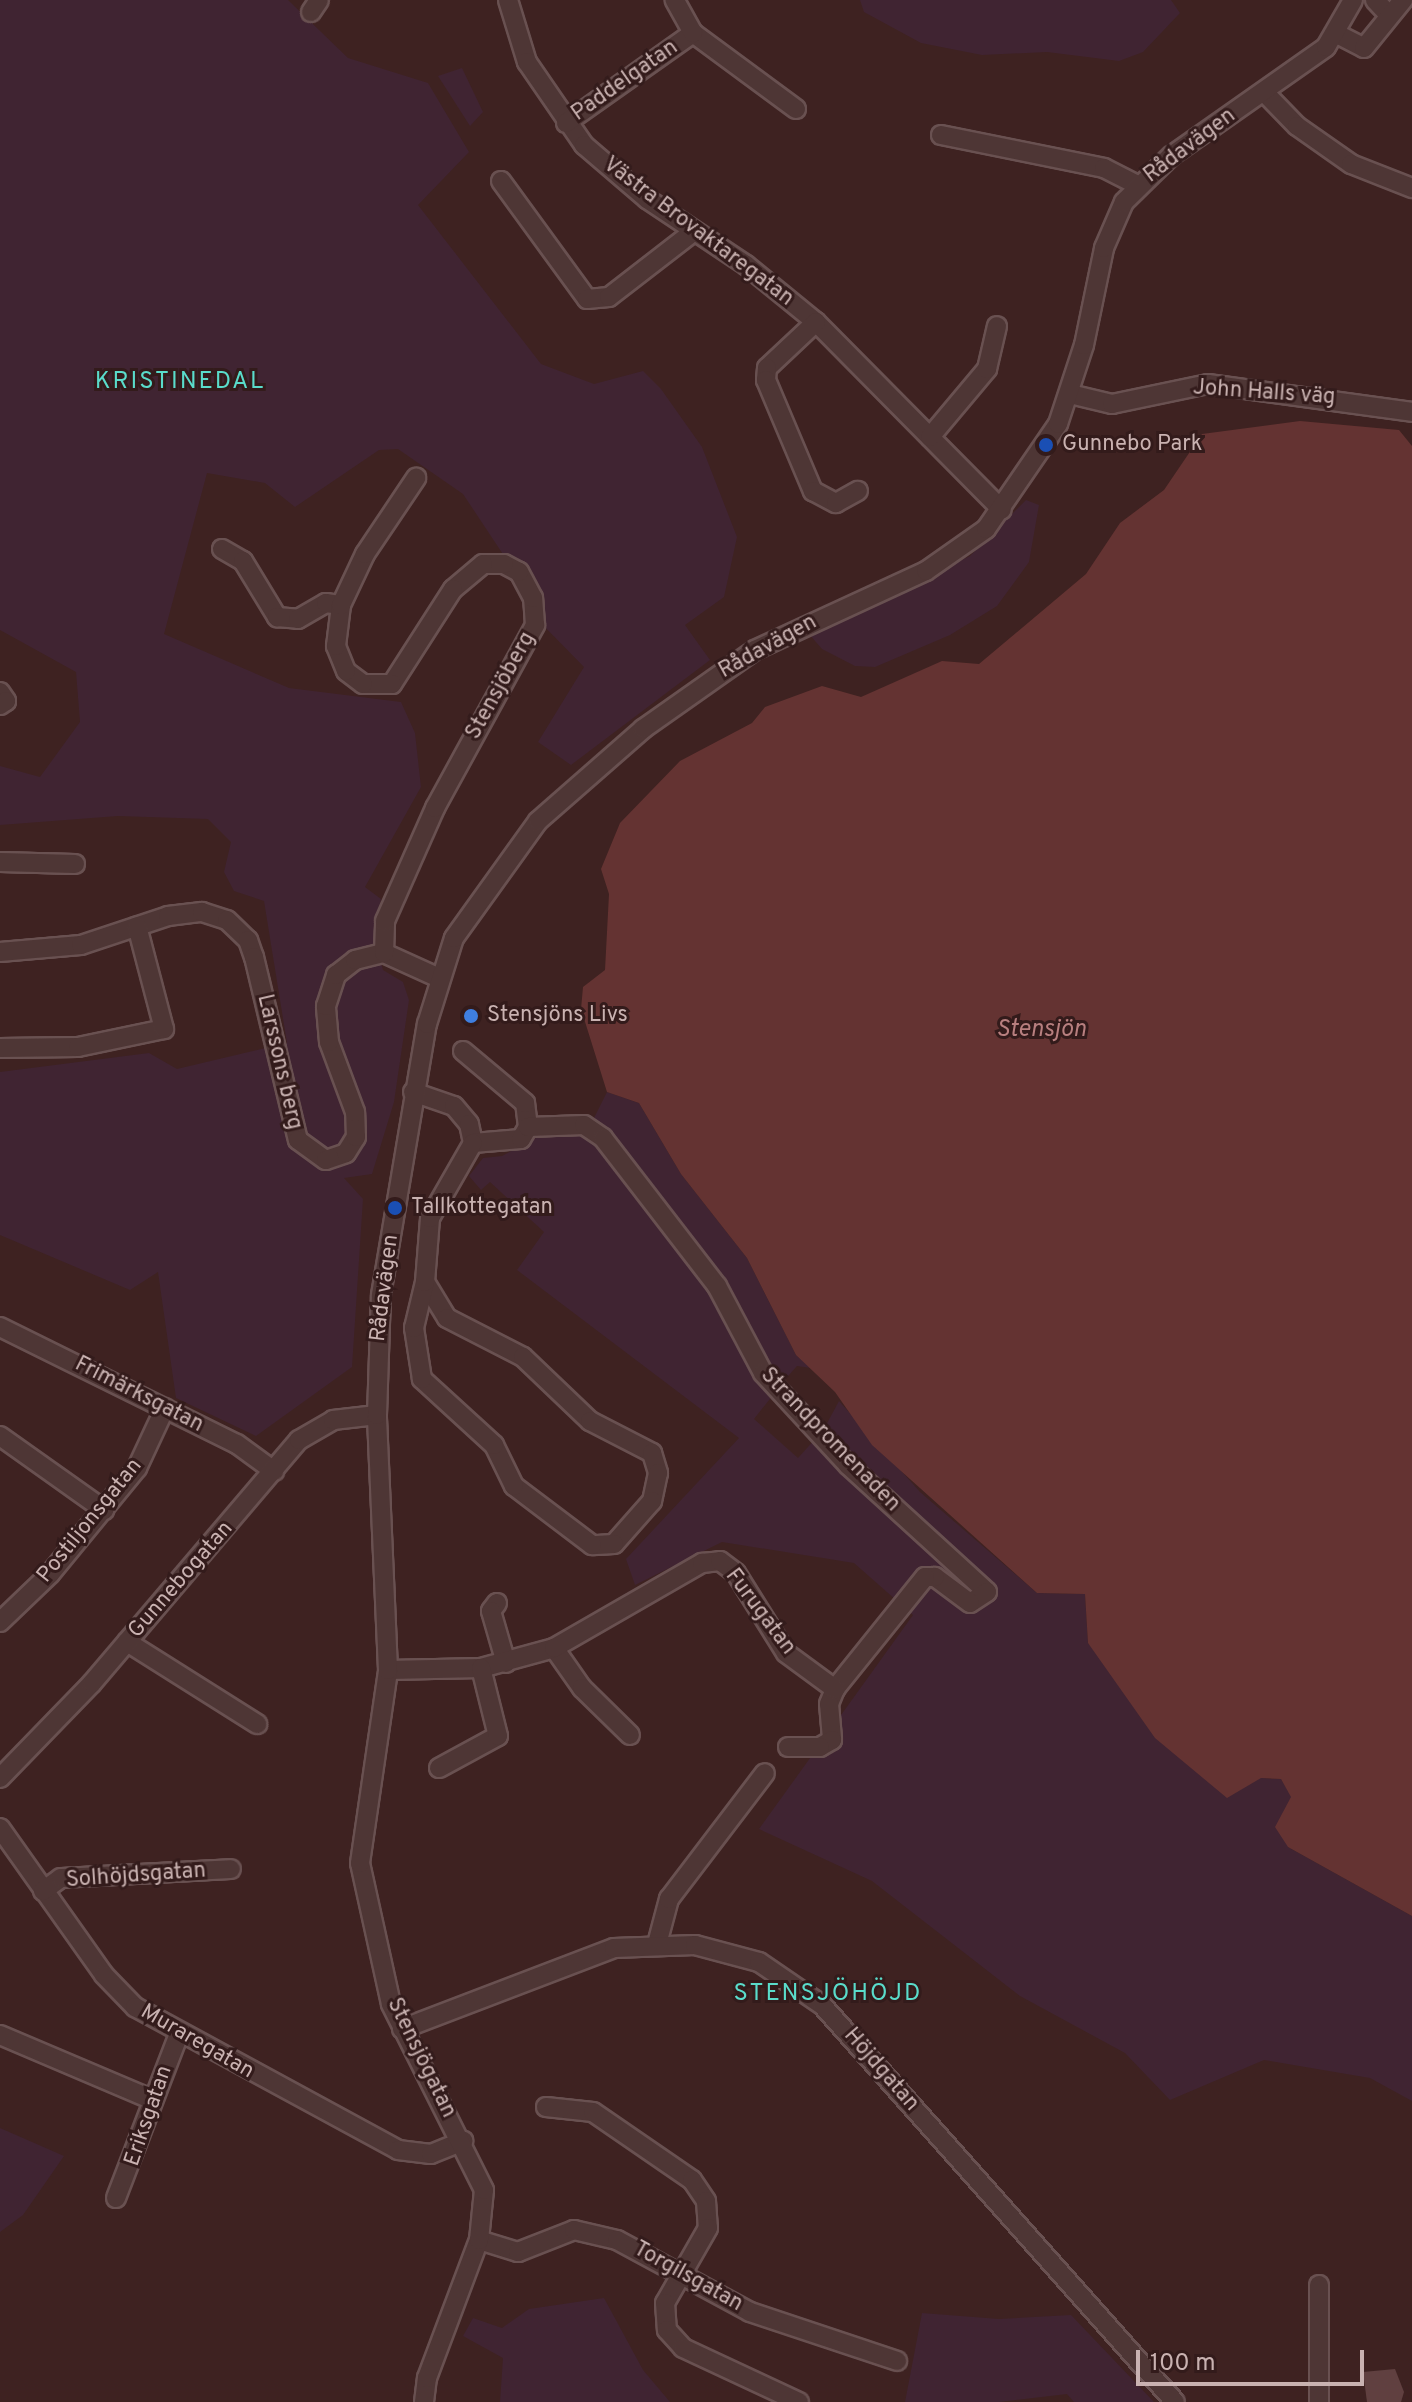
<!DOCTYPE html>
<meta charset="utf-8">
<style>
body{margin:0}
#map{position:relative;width:1412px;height:2402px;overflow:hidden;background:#3e2221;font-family:Overpass,sans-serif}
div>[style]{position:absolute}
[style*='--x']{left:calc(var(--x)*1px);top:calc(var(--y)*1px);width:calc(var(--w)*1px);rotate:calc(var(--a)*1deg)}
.green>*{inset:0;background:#402432}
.water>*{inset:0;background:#643332}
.building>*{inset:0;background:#604040}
.roads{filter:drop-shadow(2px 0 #695151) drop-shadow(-2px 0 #695151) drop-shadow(0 2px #695151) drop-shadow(0 -2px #695151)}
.minor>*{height:18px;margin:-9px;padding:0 9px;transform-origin:9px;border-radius:9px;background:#4e3635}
.dots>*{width:22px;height:22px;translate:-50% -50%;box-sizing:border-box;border:4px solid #331b1b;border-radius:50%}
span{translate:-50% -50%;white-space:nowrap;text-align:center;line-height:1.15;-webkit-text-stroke:6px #331b1b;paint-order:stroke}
.street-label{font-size:22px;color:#c9b2b1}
.poi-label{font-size:22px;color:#c9b2b1}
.left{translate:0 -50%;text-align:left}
.neighbourhood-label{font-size:24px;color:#5adccb;letter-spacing:2px}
.water-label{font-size:24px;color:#b87f7f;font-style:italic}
.scale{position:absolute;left:1136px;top:2350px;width:228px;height:36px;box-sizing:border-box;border:4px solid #c9b2b1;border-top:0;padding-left:10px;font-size:24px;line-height:28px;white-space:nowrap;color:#c9b2b1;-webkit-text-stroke:6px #331b1b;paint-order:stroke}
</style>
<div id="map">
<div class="green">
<div style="clip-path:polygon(0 0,288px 0,348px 58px,428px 83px,469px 152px,418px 205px,541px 364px,594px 384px,643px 371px,661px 389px,702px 447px,737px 537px,724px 597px,685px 625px,710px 660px,571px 765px,538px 742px,584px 667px,531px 613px,532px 598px,463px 494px,398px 449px,379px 450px,295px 507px,265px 483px,207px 473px,164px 634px,289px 688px,401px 702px,415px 733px,421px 787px,365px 887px,381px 899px,374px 939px,383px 970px,403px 982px,409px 1000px,394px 1102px,372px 1174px,344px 1178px,363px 1199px,352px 1367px,256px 1436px,176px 1398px,158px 1272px,130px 1290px,0 1235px,0 1072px,149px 1053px,177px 1069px,287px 1043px,264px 901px,234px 891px,224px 872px,231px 842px,208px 819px,118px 816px,0 825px,0 766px,40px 777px,80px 722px,76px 672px,0 630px)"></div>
<div style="clip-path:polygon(860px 0,1171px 0,1180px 13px,1143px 52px,1119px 61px,1047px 52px,982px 55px,921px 43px,864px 12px)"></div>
<div style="clip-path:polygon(462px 68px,483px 112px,470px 126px,438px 76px)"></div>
<div style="clip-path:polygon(1026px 500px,1039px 505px,1029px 562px,997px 606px,950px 635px,875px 667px,855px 666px,822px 649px,809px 634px,970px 556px)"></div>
<div style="clip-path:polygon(evenodd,607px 1092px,639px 1103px,681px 1174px,747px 1258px,796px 1355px,811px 1368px,797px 1366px,781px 1384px,825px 1427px,839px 1401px,920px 1492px,1037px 1593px,1085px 1594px,1088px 1643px,1261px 1778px,1281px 1779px,1292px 1797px,1288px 1847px,1412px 1916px,1412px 2101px,1370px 2078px,1264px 2060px,1170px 2100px,1125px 2053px,1020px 1996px,872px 1881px,759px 1829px,913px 1615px,854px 1563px,722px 1542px,635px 1585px,626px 1559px,739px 1438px,517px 1270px,544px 1232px,490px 1182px,481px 1190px,469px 1176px,483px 1158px,502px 1156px,536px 1138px,587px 1132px,607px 1092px,773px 1395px,817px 1437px,798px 1458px,754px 1419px,773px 1395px)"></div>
<div style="clip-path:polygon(0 2128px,64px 2156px,23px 2215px,0 2232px)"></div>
<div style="clip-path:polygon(604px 2298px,643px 2370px,670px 2402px,500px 2402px,503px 2358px,463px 2336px,473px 2318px,502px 2328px,529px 2309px)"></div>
<div style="clip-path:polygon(922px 2313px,999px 2319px,1071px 2315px,1154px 2402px,1074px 2402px,1067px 2394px,999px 2402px,905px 2402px)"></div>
</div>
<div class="water">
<div style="clip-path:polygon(1300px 421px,1399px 430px,1412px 446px,1412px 1916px,1288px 1847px,1275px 1827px,1291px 1797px,1281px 1779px,1261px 1778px,1227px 1798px,1155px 1738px,1088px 1643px,1085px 1594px,1037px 1593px,872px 1445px,835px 1392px,796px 1355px,747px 1258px,681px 1174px,639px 1103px,607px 1092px,581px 1009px,583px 987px,605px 970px,609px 894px,601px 869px,620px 823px,680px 761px,752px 723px,765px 707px,822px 686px,861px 697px,942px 661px,979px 664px,1086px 574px,1120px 523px,1164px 490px,1202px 434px)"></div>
</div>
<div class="building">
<div style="clip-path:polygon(1395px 2369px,1404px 2392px,1401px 2402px,1367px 2402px,1363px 2372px)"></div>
</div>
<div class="roads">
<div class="minor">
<div style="--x:508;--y:0;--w:65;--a:73"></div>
<div style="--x:527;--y:62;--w:101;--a:55.5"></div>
<div style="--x:584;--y:145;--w:83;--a:40.6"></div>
<div style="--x:647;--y:199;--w:119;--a:33.7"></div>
<div style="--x:746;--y:265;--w:90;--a:39.2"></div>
<div style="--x:816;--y:322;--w:264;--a:45.3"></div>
<div style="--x:1375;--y:0;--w:19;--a:47"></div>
<div style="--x:311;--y:12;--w:14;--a:-56"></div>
<div style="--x:693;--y:33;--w:128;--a:36.4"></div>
<div style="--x:1337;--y:34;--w:30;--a:27"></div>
<div style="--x:1364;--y:48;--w:62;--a:-50.9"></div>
<div style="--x:1264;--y:92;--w:47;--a:45.9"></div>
<div style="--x:1297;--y:126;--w:66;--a:35.1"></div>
<div style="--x:1351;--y:164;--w:66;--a:21.5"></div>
<div style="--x:566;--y:123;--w:156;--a:-35.3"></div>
<div style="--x:693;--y:33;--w:38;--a:-119"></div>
<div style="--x:941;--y:135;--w:166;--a:11.4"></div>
<div style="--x:1104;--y:168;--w:38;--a:27"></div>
<div style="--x:501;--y:181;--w:146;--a:53.9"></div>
<div style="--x:587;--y:299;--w:22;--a:-5"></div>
<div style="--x:609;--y:297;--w:106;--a:-37.7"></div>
<div style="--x:816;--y:322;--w:67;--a:136.8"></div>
<div style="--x:767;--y:368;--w:12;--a:95"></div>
<div style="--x:766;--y:380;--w:121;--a:67.1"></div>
<div style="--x:813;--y:491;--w:26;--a:28"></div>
<div style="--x:836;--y:503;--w:25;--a:-29"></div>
<div style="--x:1070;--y:394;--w:43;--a:13.4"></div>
<div style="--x:1112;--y:404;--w:98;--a:-11.8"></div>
<div style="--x:1208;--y:384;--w:206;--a:7.8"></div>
<div style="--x:930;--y:437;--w:89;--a:-50"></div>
<div style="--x:987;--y:369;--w:44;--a:-76.9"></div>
<div style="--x:222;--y:549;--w:24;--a:30"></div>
<div style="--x:243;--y:561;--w:66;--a:58.7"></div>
<div style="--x:277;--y:617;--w:21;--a:5"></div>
<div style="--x:298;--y:619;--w:32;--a:-30"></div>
<div style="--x:326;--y:603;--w:15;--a:8"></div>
<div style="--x:0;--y:692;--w:11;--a:56"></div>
<div style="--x:6;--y:701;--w:7;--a:146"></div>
<div style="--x:0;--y:862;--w:75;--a:1.5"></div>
<div style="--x:0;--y:952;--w:81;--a:-4.9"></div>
<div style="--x:81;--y:945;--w:92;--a:-18.4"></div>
<div style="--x:168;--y:916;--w:34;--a:-7"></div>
<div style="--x:202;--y:912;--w:26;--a:18"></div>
<div style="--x:227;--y:920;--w:29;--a:44"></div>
<div style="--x:248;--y:940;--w:18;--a:71"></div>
<div style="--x:254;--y:957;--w:188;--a:76.5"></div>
<div style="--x:298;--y:1140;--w:34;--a:36"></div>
<div style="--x:326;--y:1160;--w:21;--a:-19"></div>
<div style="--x:346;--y:1153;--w:19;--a:-58"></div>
<div style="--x:356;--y:1137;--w:25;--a:-92"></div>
<div style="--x:355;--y:1112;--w:75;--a:-110.4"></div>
<div style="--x:329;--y:1042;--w:36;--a:-95"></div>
<div style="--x:326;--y:1006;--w:33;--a:-72"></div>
<div style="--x:336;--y:975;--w:24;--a:-38"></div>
<div style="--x:355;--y:960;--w:30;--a:-14"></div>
<div style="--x:384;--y:953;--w:60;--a:24.4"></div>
<div style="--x:384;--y:953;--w:32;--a:-88"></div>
<div style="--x:385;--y:921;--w:124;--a:-66.1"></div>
<div style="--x:435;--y:808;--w:209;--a:-61.3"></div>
<div style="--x:535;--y:625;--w:27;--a:-94"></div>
<div style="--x:533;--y:598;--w:30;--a:-118"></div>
<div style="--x:519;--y:572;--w:17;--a:-152"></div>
<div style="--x:504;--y:564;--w:21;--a:180"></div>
<div style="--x:483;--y:564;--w:39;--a:140"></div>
<div style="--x:453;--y:589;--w:113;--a:122.7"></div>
<div style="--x:392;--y:684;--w:29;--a:180"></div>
<div style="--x:363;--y:684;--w:21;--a:-143"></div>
<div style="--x:346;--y:671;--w:27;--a:-112"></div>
<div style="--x:336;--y:646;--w:41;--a:-83"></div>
<div style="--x:341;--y:605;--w:56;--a:-64.8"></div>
<div style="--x:365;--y:554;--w:92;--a:-56.1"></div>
<div style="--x:0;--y:1048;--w:78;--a:-0.7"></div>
<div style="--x:78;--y:1047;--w:88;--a:-11.8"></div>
<div style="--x:164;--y:1029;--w:106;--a:-104.7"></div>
<div style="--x:413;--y:1092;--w:43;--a:18.9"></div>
<div style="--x:454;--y:1106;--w:23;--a:50"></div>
<div style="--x:469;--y:1124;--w:19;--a:78"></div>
<div style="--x:473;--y:1143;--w:48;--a:-4.8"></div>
<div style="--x:521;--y:1139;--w:14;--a:-60"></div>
<div style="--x:528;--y:1127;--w:24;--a:-97"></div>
<div style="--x:525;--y:1103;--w:81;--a:-140"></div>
<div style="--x:528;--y:1127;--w:56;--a:-2"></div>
<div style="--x:584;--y:1125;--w:23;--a:34"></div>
<div style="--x:603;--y:1138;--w:187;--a:52.4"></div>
<div style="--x:717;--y:1286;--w:98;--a:62.1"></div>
<div style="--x:763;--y:1373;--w:125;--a:47.3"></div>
<div style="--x:848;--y:1465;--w:188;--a:42.4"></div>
<div style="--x:987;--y:1592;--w:20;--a:147"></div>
<div style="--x:970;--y:1603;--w:44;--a:-143.4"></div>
<div style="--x:935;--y:1577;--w:10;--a:180"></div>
<div style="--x:925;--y:1577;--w:144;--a:128.8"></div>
<div style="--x:835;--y:1689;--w:16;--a:112"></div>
<div style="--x:829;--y:1704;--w:36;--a:85"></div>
<div style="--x:832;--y:1740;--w:14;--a:150"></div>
<div style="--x:820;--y:1747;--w:32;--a:180"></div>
<div style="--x:425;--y:1282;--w:42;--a:58.6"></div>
<div style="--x:447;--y:1318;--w:85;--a:27.2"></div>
<div style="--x:523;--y:1357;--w:93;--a:43.7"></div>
<div style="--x:590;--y:1421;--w:70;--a:27.3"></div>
<div style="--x:652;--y:1453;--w:21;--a:73"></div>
<div style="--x:658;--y:1473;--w:29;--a:102"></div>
<div style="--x:652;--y:1501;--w:57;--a:131.5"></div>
<div style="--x:614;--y:1544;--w:22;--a:177"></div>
<div style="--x:592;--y:1545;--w:98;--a:-142.9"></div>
<div style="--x:514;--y:1486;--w:46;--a:-116"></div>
<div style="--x:494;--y:1445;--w:98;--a:-137.5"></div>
<div style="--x:422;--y:1379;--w:52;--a:-98.9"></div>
<div style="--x:414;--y:1328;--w:47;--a:-76.6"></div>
<div style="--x:425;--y:1282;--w:64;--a:-85.5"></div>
<div style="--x:430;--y:1218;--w:86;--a:-60.2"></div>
<div style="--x:0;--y:1327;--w:264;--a:26.3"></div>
<div style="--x:237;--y:1444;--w:46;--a:36.1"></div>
<div style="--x:0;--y:1436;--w:128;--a:35.4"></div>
<div style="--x:497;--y:1603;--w:10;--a:127"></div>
<div style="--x:491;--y:1611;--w:54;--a:73.9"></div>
<div style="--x:0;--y:1622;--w:69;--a:-43.8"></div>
<div style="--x:50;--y:1574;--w:137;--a:-50.6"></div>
<div style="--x:137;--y:1468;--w:66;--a:-65"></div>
<div style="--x:127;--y:1642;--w:154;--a:32.2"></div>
<div style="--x:554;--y:1648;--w:49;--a:55"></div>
<div style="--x:582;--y:1688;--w:67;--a:44.4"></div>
<div style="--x:388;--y:1670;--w:93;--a:-1.2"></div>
<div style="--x:481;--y:1668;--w:76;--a:-15.3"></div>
<div style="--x:554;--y:1648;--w:171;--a:-29.9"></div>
<div style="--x:702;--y:1563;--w:18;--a:-6"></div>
<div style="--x:720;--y:1561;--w:20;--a:37"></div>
<div style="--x:736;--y:1573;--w:94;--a:58"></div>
<div style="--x:786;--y:1653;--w:61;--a:36.3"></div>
<div style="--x:439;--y:1768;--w:67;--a:-28.5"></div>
<div style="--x:498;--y:1736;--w:70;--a:-104"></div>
<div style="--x:0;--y:1778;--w:132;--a:-45.9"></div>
<div style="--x:92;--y:1683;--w:319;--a:-49.6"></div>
<div style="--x:299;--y:1440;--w:39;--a:-30"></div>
<div style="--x:333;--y:1420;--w:44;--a:-6.5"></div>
<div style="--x:0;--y:1828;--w:180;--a:54.7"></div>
<div style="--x:104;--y:1975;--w:45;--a:45.9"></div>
<div style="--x:135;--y:2007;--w:299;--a:28.5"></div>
<div style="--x:398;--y:2150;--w:33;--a:7"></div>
<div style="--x:431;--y:2154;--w:35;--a:-22"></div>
<div style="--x:43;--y:1891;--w:22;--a:-36"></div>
<div style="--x:61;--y:1878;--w:170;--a:-3"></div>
<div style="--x:657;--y:1944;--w:47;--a:-75.1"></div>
<div style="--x:669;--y:1899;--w:158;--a:-52.7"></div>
<div style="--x:402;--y:2029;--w:227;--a:-20.9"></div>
<div style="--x:614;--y:1948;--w:81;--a:-2.1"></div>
<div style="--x:695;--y:1945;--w:66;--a:14.9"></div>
<div style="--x:759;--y:1962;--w:76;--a:34.3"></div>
<div style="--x:822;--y:2005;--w:531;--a:48.36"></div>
<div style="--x:0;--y:2035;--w:166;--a:23"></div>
<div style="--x:546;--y:2107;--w:47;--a:6.1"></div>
<div style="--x:593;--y:2112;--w:120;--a:34.5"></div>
<div style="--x:692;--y:2180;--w:25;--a:56"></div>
<div style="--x:706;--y:2201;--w:27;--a:86"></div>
<div style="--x:708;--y:2228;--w:86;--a:119.8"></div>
<div style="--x:665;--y:2303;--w:27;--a:86"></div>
<div style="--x:667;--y:2330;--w:24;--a:48"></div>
<div style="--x:683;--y:2348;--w:128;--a:25"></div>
<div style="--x:116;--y:2198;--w:176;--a:-69"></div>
<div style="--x:479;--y:2240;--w:41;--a:17.1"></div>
<div style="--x:518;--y:2252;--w:60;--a:-21.4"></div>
<div style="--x:574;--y:2230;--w:44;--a:13.1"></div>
<div style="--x:617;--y:2240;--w:151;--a:28.4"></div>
<div style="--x:750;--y:2312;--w:155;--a:18.4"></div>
<div style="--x:1319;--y:2285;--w:117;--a:90"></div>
<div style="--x:424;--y:2402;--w:24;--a:-83"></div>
<div style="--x:427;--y:2378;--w:147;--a:-69.4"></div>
<div style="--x:479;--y:2240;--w:50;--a:-84.3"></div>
<div style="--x:484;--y:2190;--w:208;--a:-116.6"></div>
<div style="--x:391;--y:2004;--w:144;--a:-102.4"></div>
<div style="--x:360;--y:1863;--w:195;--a:-81.7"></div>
<div style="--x:388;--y:1670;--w:255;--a:-92.5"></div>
<div style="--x:377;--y:1415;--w:120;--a:-88.1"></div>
<div style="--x:381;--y:1295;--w:275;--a:-80.4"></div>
<div style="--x:427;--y:1024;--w:90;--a:-72.6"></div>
<div style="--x:454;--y:938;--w:144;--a:-54.3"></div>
<div style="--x:538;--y:821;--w:140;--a:-41.2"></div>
<div style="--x:643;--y:729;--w:137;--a:-35.2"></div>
<div style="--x:755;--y:650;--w:188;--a:-24.8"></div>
<div style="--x:926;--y:571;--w:73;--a:-35"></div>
<div style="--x:986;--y:529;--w:127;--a:-55.6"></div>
<div style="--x:1058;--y:424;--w:83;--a:-71.8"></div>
<div style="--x:1084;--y:345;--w:99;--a:-78.3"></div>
<div style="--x:1104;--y:248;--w:50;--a:-66.5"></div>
<div style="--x:1124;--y:202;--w:66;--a:-44.4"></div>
<div style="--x:1171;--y:156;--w:189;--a:-35.1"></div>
<div style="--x:1326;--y:47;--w:54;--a:-60.1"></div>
</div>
</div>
<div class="dots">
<div style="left:1046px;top:445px;background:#1a4fb4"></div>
<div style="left:471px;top:1016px;background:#3f7fe0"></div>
<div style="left:395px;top:1208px;background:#1a4fb4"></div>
</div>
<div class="street-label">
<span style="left:625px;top:81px;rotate:-35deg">Paddelgatan</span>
<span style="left:1190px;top:146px;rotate:-37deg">Rådavägen</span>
<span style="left:698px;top:232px;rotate:37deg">Västra Brovaktaregatan</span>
<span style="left:1264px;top:393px;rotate:4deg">John Halls väg</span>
<span style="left:768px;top:647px;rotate:-29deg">Rådavägen</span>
<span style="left:501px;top:686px;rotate:-61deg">Stensjöberg</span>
<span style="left:279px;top:1062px;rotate:77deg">Larssons berg</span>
<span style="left:385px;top:1288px;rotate:-83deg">Rådavägen</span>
<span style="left:139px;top:1395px;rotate:27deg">Frimärksgatan</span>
<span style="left:830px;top:1440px;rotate:46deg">Strandpromenaden</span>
<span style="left:90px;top:1521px;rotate:-51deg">Postiljonsgatan</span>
<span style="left:181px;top:1580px;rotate:-49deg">Gunnebogatan</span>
<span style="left:760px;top:1612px;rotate:53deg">Furugatan</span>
<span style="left:136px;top:1876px;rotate:-4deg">Solhöjdsgatan</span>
<span style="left:197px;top:2042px;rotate:30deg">Muraregatan</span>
<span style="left:421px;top:2058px;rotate:64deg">Stensjögatan</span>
<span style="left:881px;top:2070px;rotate:49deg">Höjdgatan</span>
<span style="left:149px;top:2116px;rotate:-71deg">Eriksgatan</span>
<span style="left:688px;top:2277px;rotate:29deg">Torgilsgatan</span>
</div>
<div class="poi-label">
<span class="left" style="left:1062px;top:445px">Gunnebo Park</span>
<span class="left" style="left:487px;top:1016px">Stensjöns Livs</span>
<span class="left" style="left:411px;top:1208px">Tallkottegatan</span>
</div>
<div class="neighbourhood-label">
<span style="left:180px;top:383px">KRISTINEDAL</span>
<span style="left:828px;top:1995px">STENSJÖHÖJD</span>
</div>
<div class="water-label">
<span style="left:1041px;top:1031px">Stensjön</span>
</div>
<div class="scale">100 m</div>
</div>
